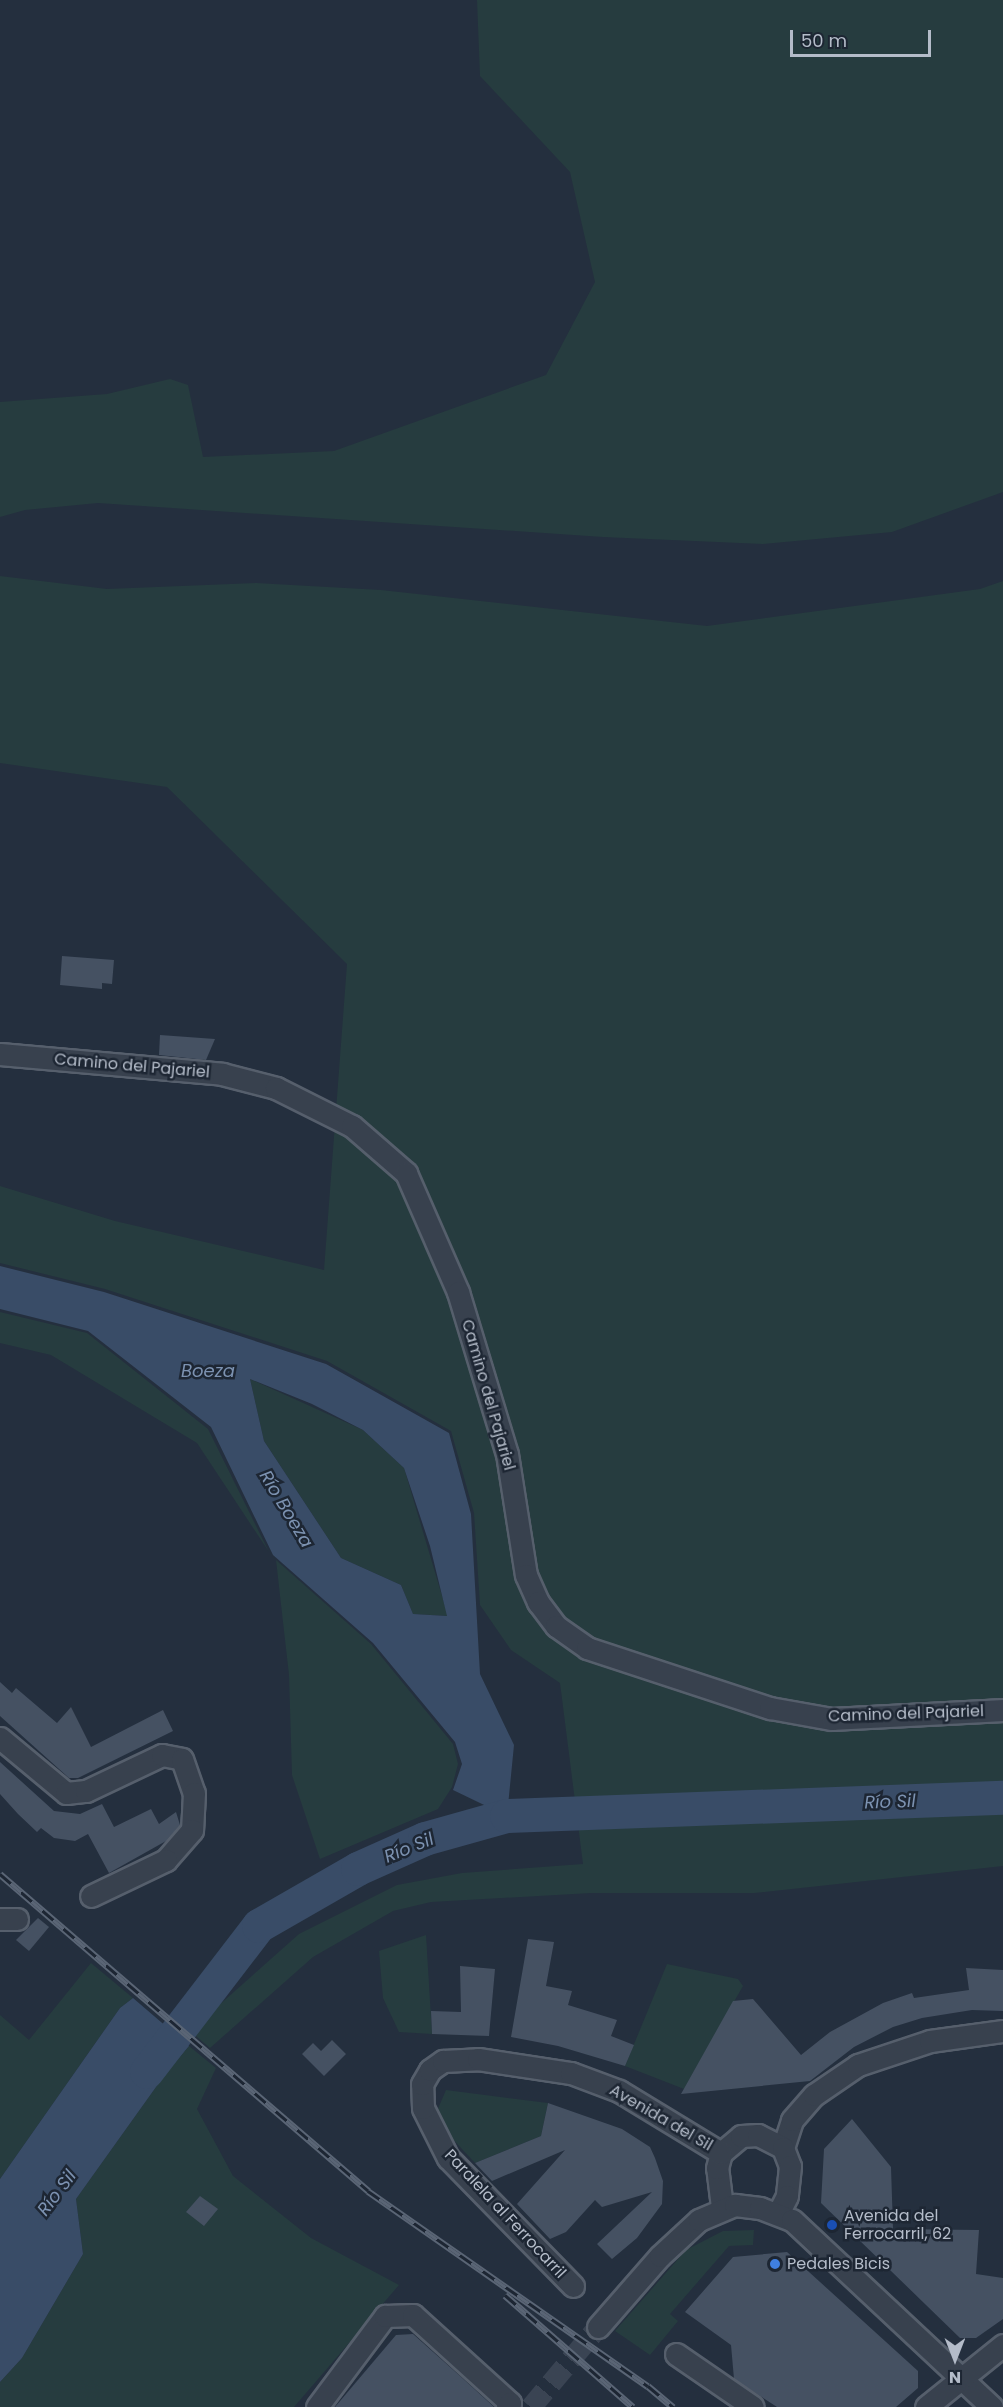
<!DOCTYPE html>
<meta charset="utf-8">
<style>
body{margin:0}
#map{position:relative;width:1003px;height:2407px;overflow:hidden;background:#242f3e;font-family:Poppins,sans-serif}
div>[style]{position:absolute}
[style*='--x']{left:calc(var(--x)*1px);top:calc(var(--y)*1px);width:calc(var(--w)*1px);rotate:calc(var(--a)*1deg)}
.green>*{inset:0;background:#263c3f}
.water>*{inset:0;background:#394c67}
.river>*{height:34px;margin:-17px;padding:0 17px;transform-origin:17px;border-radius:17px;background:#394c67}
.building>*{inset:0;background:#455162}
.minor-tunnel>*{height:21px;margin-top:-10.5px;transform-origin:0;background:repeating-linear-gradient(90deg,#3a4453 0 21px,transparent 0 31px)}
.roads{filter:drop-shadow(2px 0 #565f6c) drop-shadow(-2px 0 #565f6c) drop-shadow(0 2px #565f6c) drop-shadow(0 -2px #565f6c)}
.minor>*{height:21px;margin:-10.5px;padding:0 10.5px;transform-origin:10.5px;border-radius:10.5px;background:#38414e}
.rail>*{height:7px;margin-top:-3.5px;transform-origin:0;background:repeating-linear-gradient(90deg,#1d2633 0 14px,#5a6575 0 28px);box-sizing:border-box;border-block:2px solid #5a6575}
.dots>*{width:16px;height:16px;translate:-50% -50%;box-sizing:border-box;border:3px solid #1d2633;border-radius:50%}
span{translate:-50% -50%;white-space:nowrap;text-align:center;line-height:1.15;-webkit-text-stroke:5px #1d2633;paint-order:stroke}
.street-label{font-size:16px;color:#b4bcc9}
.poi-label{font-size:16px;color:#b4bcc9}
.left{translate:0 -50%;text-align:left}
.water-label{font-size:18px;color:#7c92b1;font-style:italic}
.north{position:absolute;left:925px;top:2329px;width:60px;height:60px;-webkit-text-stroke:4px #1d2633;paint-order:stroke;rotate:180deg;font-size:16px;font-weight:700;line-height:24px;text-align:center;color:#b4bcc9}
.north::after{content:'';display:block;margin:auto;width:21px;height:27px;background:#b4bcc9;clip-path:polygon(50% 0,100% 100%,50% 72%,0 100%)}
.scale{position:absolute;left:790px;top:30px;width:141px;height:27px;box-sizing:border-box;border:3px solid #b4bcc9;border-top:0;padding-left:8px;font-size:18px;line-height:21px;white-space:nowrap;color:#b4bcc9;-webkit-text-stroke:4px #1d2633;paint-order:stroke}
</style>
<div id="map">
<div class="green">
<div style="clip-path:polygon(477px 0,1003px 0,1003px 492px,892px 532px,763px 544px,603px 537px,98px 503px,25px 510px,0 517px,0 402px,107px 394px,170px 379px,188px 385px,203px 457px,334px 451px,546px 375px,595px 282px,570px 172px,480px 76px)"></div>
<div style="clip-path:polygon(0 576px,107px 589px,256px 583px,381px 590px,707px 626px,980px 589px,1003px 581px,1003px 1866px,754px 1893px,591px 1893px,431px 1902px,393px 1911px,313px 1957px,210px 2048px,190px 2031px,299px 1934px,397px 1885px,462px 1873px,583px 1864px,560px 1683px,511px 1650px,480px 1605px,474px 1513px,451px 1431px,327px 1361px,105px 1289px,0 1263px,0 1186px,115px 1221px,324px 1270px,347px 964px,167px 787px,0 763px)"></div>
<div style="clip-path:polygon(0 1312px,87px 1333px,208px 1429px,269px 1552px,197px 1443px,51px 1355px,0 1343px)"></div>
<div style="clip-path:polygon(250px 1379px,363px 1430px,404px 1468px,448px 1616px,413px 1614px,401px 1585px,341px 1558px,264px 1441px)"></div>
<div style="clip-path:polygon(276px 1560px,371px 1644px,453px 1744px,458px 1764px,452px 1787px,438px 1809px,320px 1859px,292px 1775px,289px 1675px)"></div>
<div style="clip-path:polygon(426px 1935px,432px 2034px,399px 2032px,383px 1998px,379px 1951px)"></div>
<div style="clip-path:polygon(91px 1963px,133px 1998px,120px 2008px,0 2179px,0 2015px,29px 2040px)"></div>
<div style="clip-path:polygon(667px 1964px,738px 1979px,743px 1986px,684px 2089px,625px 2066px)"></div>
<div style="clip-path:polygon(189px 2046px,216px 2068px,197px 2109px,233px 2176px,311px 2238px,399px 2285px,294px 2407px,0 2407px,0 2382px,22px 2358px,83px 2254px,76px 2199px,166px 2073px)"></div>
<div style="clip-path:polygon(446px 2090px,548px 2103px,541px 2136px,475px 2163px,448px 2134px,437px 2111px)"></div>
<div style="clip-path:polygon(754px 2230px,753px 2245px,729px 2246px,670px 2314px,678px 2321px,650px 2355px,615px 2331px,686px 2250px,723px 2231px)"></div>
</div>
<div class="water">
<div style="clip-path:polygon(evenodd,0 1266px,104px 1292px,326px 1364px,449px 1433px,471px 1514px,480px 1674px,514px 1745px,507px 1816px,453px 1790px,462px 1764px,455px 1742px,373px 1643px,273px 1555px,211px 1427px,88px 1331px,0 1309px,0 1266px,250px 1379px,312px 1404px,363px 1430px,404px 1468px,430px 1546px,447px 1616px,413px 1614px,401px 1585px,341px 1558px,264px 1441px,250px 1379px)"></div>
<div style="clip-path:polygon(133px 1998px,189px 2046px,166px 2073px,76px 2199px,83px 2254px,22px 2358px,0 2382px,0 2179px,120px 2008px)"></div>
</div>
<div class="river">
<div style="--x:147;--y:2072;--w:184;--a:-52.5"></div>
<div style="--x:259;--y:1926;--w:114;--a:-29.9"></div>
<div style="--x:358;--y:1869;--w:73;--a:-24.1"></div>
<div style="--x:425;--y:1839;--w:85;--a:-15.7"></div>
<div style="--x:507;--y:1816;--w:496;--a:-2.1"></div>
</div>
<div class="building">
<div style="clip-path:polygon(62px 956px,114px 960px,112px 984px,102px 983px,102px 989px,60px 985px)"></div>
<div style="clip-path:polygon(160px 1035px,215px 1039px,206px 1060px,159px 1055px)"></div>
<div style="clip-path:polygon(0 1682px,12px 1693px,16px 1688px,57px 1723px,71px 1707px,91px 1747px,163px 1710px,173px 1731px,78px 1778px,69px 1778px,0 1716px)"></div>
<div style="clip-path:polygon(0 1762px,54px 1811px,80px 1814px,102px 1804px,114px 1827px,151px 1809px,159px 1824px,176px 1812px,180px 1825px,166px 1841px,109px 1873px,88px 1834px,75px 1841px,54px 1838px,41px 1828px,37px 1832px,18px 1814px,0 1794px)"></div>
<div style="clip-path:polygon(38px 1918px,49px 1927px,29px 1951px,16px 1940px)"></div>
<div style="clip-path:polygon(528px 1939px,554px 1942px,546px 1986px,572px 1991px,568px 2005px,617px 2020px,611px 2036px,634px 2045px,625px 2066px,558px 2046px,511px 2037px)"></div>
<div style="clip-path:polygon(460px 1966px,495px 1969px,489px 2036px,432px 2034px,431px 2011px,461px 2012px)"></div>
<div style="clip-path:polygon(966px 1968px,1003px 1970px,1003px 2011px,972px 2010px,922px 2018px,893px 2027px,854px 2047px,810px 2081px,681px 2094px,733px 2001px,753px 1999px,801px 2055px,830px 2032px,883px 2003px,912px 1993px,914px 1998px,969px 1990px)"></div>
<div style="clip-path:polygon(332px 2040px,346px 2054px,324px 2076px,302px 2054px,313px 2043px,321px 2051px)"></div>
<div style="clip-path:polygon(548px 2103px,622px 2129px,650px 2147px,655px 2158px,663px 2181px,662px 2204px,637px 2238px,612px 2259px,597px 2244px,652px 2192px,602px 2207px,595px 2200px,566px 2232px,550px 2239px,517px 2204px,565px 2150px,492px 2181px,475px 2163px,541px 2136px)"></div>
<div style="clip-path:polygon(852px 2119px,891px 2167px,893px 2229px,979px 2230px,976px 2274px,1003px 2278px,1003px 2319px,976px 2338px,960px 2338px,821px 2203px,824px 2149px)"></div>
<div style="clip-path:polygon(200px 2196px,218px 2209px,204px 2226px,186px 2212px)"></div>
<div style="clip-path:polygon(787px 2252px,918px 2371px,918px 2388px,896px 2407px,777px 2407px,734px 2379px,731px 2345px,685px 2312px,733px 2257px)"></div>
<div style="clip-path:polygon(413px 2334px,459px 2375px,494px 2407px,335px 2407px,396px 2335px)"></div>
</div>
<div class="minor-tunnel">
<div style="--x:531;--y:2407;--w:104;--a:-50.1"></div>
</div>
<div class="roads">
<div class="minor">
<div style="--x:0;--y:1054;--w:223;--a:5.1"></div>
<div style="--x:222;--y:1074;--w:56;--a:14.5"></div>
<div style="--x:276;--y:1088;--w:85;--a:26.6"></div>
<div style="--x:352;--y:1126;--w:72;--a:41"></div>
<div style="--x:406;--y:1173;--w:130;--a:66.4"></div>
<div style="--x:458;--y:1292;--w:169;--a:73.2"></div>
<div style="--x:507;--y:1454;--w:122;--a:81.1"></div>
<div style="--x:526;--y:1575;--w:30;--a:66"></div>
<div style="--x:538;--y:1602;--w:30;--a:53"></div>
<div style="--x:556;--y:1626;--w:38;--a:35"></div>
<div style="--x:587;--y:1648;--w:193;--a:18.2"></div>
<div style="--x:770;--y:1708;--w:63;--a:10.1"></div>
<div style="--x:832;--y:1719;--w:171;--a:-3"></div>
<div style="--x:0;--y:1738;--w:86;--a:39.8"></div>
<div style="--x:66;--y:1793;--w:20;--a:-6"></div>
<div style="--x:86;--y:1791;--w:84;--a:-25.3"></div>
<div style="--x:162;--y:1755;--w:20;--a:11"></div>
<div style="--x:182;--y:1759;--w:36;--a:71"></div>
<div style="--x:194;--y:1793;--w:37;--a:93"></div>
<div style="--x:192;--y:1830;--w:40;--a:131"></div>
<div style="--x:166;--y:1860;--w:83;--a:154.4"></div>
<div style="--x:0;--y:1919;--w:17;--a:0"></div>
<div style="--x:783;--y:2148;--w:29;--a:-72"></div>
<div style="--x:792;--y:2120;--w:33;--a:-49"></div>
<div style="--x:814;--y:2095;--w:53;--a:-34.3"></div>
<div style="--x:858;--y:2065;--w:76;--a:-18.4"></div>
<div style="--x:930;--y:2041;--w:74;--a:-7.8"></div>
<div style="--x:722;--y:2207;--w:39;--a:-97"></div>
<div style="--x:717;--y:2168;--w:16;--a:-75"></div>
<div style="--x:721;--y:2153;--w:26;--a:-40"></div>
<div style="--x:741;--y:2136;--w:17;--a:-3"></div>
<div style="--x:758;--y:2135;--w:28;--a:27"></div>
<div style="--x:783;--y:2148;--w:19;--a:69"></div>
<div style="--x:790;--y:2166;--w:30;--a:96"></div>
<div style="--x:787;--y:2196;--w:18;--a:117"></div>
<div style="--x:573;--y:2286;--w:179;--a:-134.3"></div>
<div style="--x:448;--y:2158;--w:56;--a:-116.6"></div>
<div style="--x:423;--y:2108;--w:24;--a:-92"></div>
<div style="--x:422;--y:2084;--w:16;--a:-60"></div>
<div style="--x:430;--y:2070;--w:16;--a:-35"></div>
<div style="--x:443;--y:2061;--w:35;--a:-3"></div>
<div style="--x:478;--y:2059;--w:94;--a:8.6"></div>
<div style="--x:571;--y:2073;--w:51;--a:20.6"></div>
<div style="--x:619;--y:2091;--w:119;--a:31.3"></div>
<div style="--x:598;--y:2327;--w:94;--a:-48.9"></div>
<div style="--x:660;--y:2256;--w:53;--a:-42.7"></div>
<div style="--x:699;--y:2220;--w:39;--a:-23"></div>
<div style="--x:735;--y:2205;--w:25;--a:7"></div>
<div style="--x:760;--y:2208;--w:34;--a:21"></div>
<div style="--x:792;--y:2220;--w:274;--a:43.1"></div>
<div style="--x:676;--y:2354;--w:93;--a:34.5"></div>
<div style="--x:317;--y:2407;--w:114;--a:-53.2"></div>
<div style="--x:385;--y:2316;--w:28;--a:-2"></div>
<div style="--x:413;--y:2315;--w:131;--a:42.2"></div>
<div style="--x:510;--y:2403;--w:5;--a:127"></div>
<div style="--x:926;--y:2407;--w:99;--a:-38.8"></div>
</div>
</div>
<div class="rail">
<div style="--x:0;--y:1874;--w:486;--a:40.7"></div>
<div style="--x:368;--y:2191;--w:341;--a:34.9"></div>
<div style="--x:648;--y:2386;--w:33;--a:40"></div>
<div style="--x:505;--y:2295;--w:170;--a:41.2"></div>
</div>
<div class="dots">
<div style="left:832px;top:2225px;background:#1a4fb4"></div>
<div style="left:775px;top:2264px;background:#3f7fe0"></div>
</div>
<div class="street-label">
<span style="left:132px;top:1066px;rotate:5deg">Camino del Pajariel</span>
<span style="left:488px;top:1395px;rotate:74deg">Camino del Pajariel</span>
<span style="left:906px;top:1714px;rotate:-2deg">Camino del Pajariel</span>
<span style="left:661px;top:2118px;rotate:30deg">Avenida del Sil</span>
<span style="left:505px;top:2214px;rotate:47deg">Paralela al Ferrocarril</span>
</div>
<div class="poi-label">
<span class="left" style="left:844px;top:2225px">Avenida del<br>Ferrocarril, 62</span>
<span class="left" style="left:787px;top:2264px">Pedales Bicis</span>
</div>
<div class="water-label">
<span style="left:208px;top:1371px">Boeza</span>
<span style="left:286px;top:1509px;rotate:59deg">Río Boeza</span>
<span style="left:890px;top:1802px;rotate:-2deg">Río Sil</span>
<span style="left:409px;top:1848px;rotate:-22deg">Río Sil</span>
<span style="left:57px;top:2193px;rotate:-53deg">Río Sil</span>
</div>
<div class="north">N</div>
<div class="scale">50 m</div>
</div>
